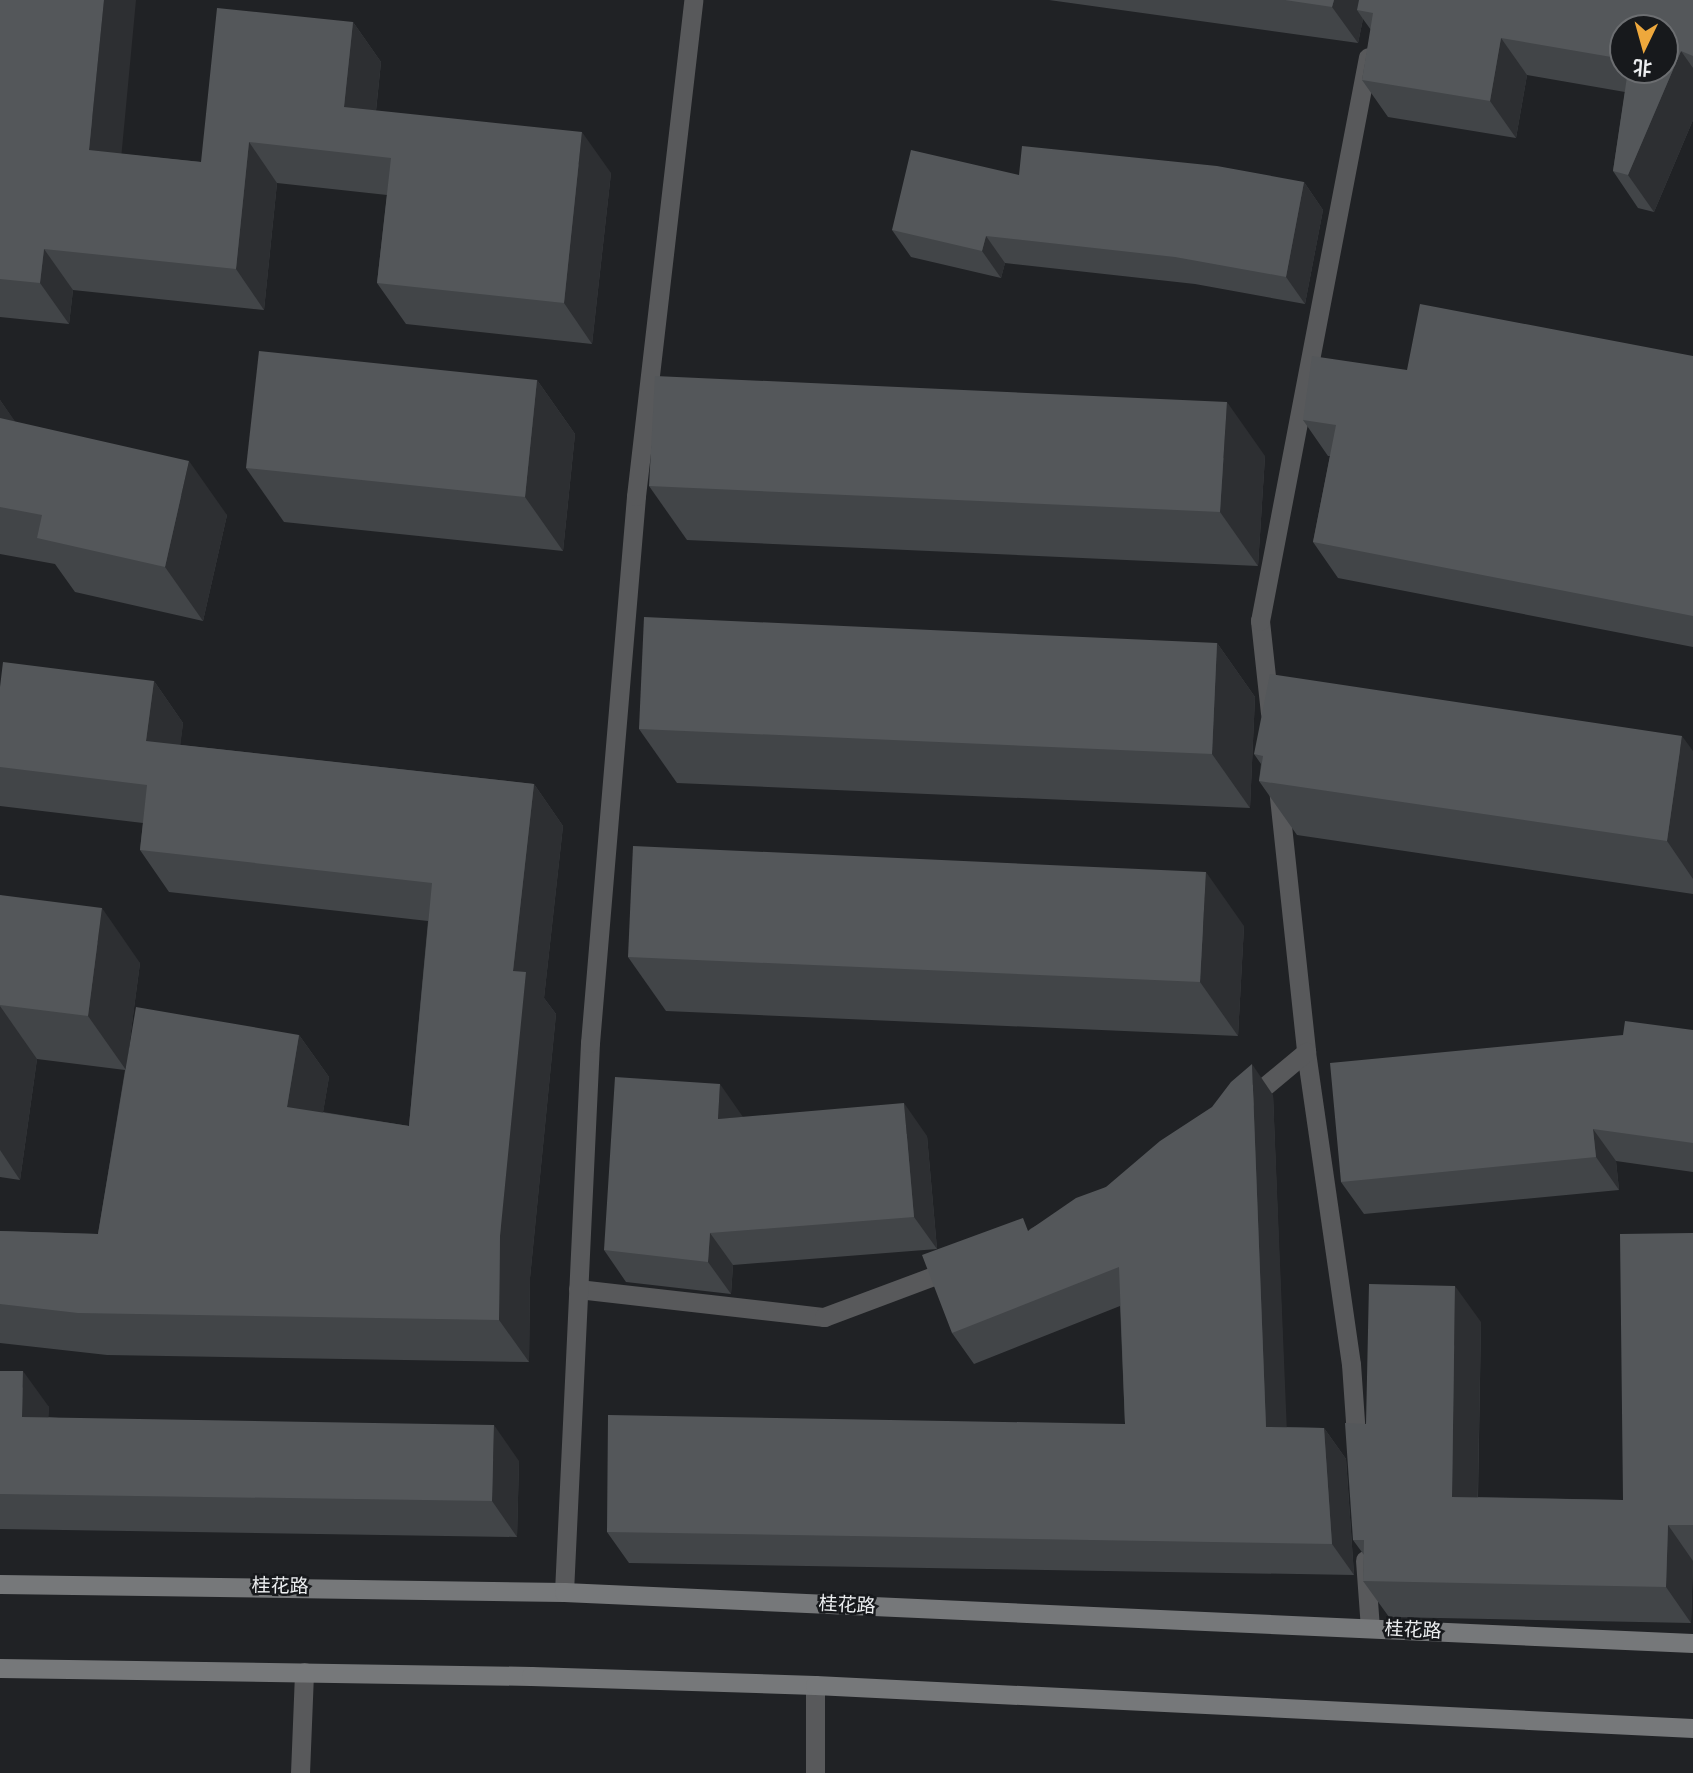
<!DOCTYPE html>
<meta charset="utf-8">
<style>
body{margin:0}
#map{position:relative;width:1693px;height:1773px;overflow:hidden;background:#202225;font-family:"PT Sans Narrow","Noto Sans SC",sans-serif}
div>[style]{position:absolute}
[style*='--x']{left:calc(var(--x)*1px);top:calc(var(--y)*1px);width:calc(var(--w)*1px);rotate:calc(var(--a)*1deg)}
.minor>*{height:19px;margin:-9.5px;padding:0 9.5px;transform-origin:9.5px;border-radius:9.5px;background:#58595b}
.secondary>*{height:19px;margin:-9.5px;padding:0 9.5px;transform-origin:9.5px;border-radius:9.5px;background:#76787a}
.wall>*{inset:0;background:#424548}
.shaded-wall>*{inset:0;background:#2d2f32}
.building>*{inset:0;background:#54575a}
span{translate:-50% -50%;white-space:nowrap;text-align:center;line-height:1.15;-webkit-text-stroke:5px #17191c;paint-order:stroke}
.street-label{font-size:19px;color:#eceef0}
.north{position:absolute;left:1609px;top:14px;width:70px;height:70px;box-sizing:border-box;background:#17191c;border:2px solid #6c6e71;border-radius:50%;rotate:185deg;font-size:19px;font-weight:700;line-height:28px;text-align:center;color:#eceef0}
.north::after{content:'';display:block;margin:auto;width:24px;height:32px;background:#eea83c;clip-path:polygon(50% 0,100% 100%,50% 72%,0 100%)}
</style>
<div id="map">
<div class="minor">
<div style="--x:1270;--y:713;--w:93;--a:-96.2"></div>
<div style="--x:1260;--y:621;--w:574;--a:-79.16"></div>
<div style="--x:1278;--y:788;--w:265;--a:83.9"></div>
<div style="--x:1306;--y:1052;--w:315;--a:81.8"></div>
<div style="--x:1351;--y:1364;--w:85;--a:86"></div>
<div style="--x:1247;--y:1101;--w:77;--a:-39.7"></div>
<div style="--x:578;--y:1289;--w:248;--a:6.5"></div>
<div style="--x:824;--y:1317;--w:140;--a:-20.5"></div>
<div style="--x:1365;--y:1560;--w:68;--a:85.8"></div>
<div style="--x:564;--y:1592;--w:550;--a:-87.29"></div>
<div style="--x:590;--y:1043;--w:549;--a:-85.19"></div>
<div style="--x:636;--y:496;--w:499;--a:-83.4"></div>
<div style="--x:300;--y:1773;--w:101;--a:-87.7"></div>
<div style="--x:815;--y:1773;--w:88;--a:-90"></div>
</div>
<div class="secondary">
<div style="--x:0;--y:1584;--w:564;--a:0.81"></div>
<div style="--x:564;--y:1592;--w:1130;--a:2.59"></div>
<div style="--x:0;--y:1668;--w:531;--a:0.86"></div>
<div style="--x:531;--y:1676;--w:284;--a:1.8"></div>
<div style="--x:815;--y:1685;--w:879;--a:2.8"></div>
</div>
<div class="wall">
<div style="clip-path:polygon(0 0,121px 154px,201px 162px,353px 22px,381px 62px,376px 111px,611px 173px,592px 344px,406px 324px,377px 283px,387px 195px,277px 183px,264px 310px,73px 290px,69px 324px,0 317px)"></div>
<div style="clip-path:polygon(evenodd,1049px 0,1693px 0,1693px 120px,1654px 212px,1638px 208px,1613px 171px,1625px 92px,1527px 75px,1516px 138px,1388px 117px,1362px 80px,1371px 30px,1363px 19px,1358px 43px,1049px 0,1623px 28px,1665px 70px,1623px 70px,1623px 28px)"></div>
<div style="clip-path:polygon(1019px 175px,1304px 182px,1323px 210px,1305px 304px,1195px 284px,1005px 263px,1001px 278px,911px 257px,892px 230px)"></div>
<div style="clip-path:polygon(1693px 356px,1693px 647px,1338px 578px,1313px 542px,1330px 456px,1328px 456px,1303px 420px,1407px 370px)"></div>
<div style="clip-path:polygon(537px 380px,575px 434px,563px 551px,284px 522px,246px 468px)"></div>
<div style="clip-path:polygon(0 400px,15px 422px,227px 515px,203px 621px,75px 592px,55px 564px,0 554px)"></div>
<div style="clip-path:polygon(1265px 456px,1258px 566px,687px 540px,649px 486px)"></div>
<div style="clip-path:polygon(1217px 643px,1255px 697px,1250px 808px,677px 783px,639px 729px)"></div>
<div style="clip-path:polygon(154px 681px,183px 723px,180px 745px,534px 784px,563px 826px,544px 998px,556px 1014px,530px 1278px,529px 1362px,107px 1355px,0 1343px,0 1231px,98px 1234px,125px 1070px,37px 1059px,20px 1180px,0 1177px,0 895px,140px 963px,127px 1061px,299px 1035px,329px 1077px,323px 1112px,409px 1126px,428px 921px,169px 892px,140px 850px,143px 823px,0 806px,0 687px)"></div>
<div style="clip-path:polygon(1693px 751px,1693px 894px,1297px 835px,1259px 781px,1261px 764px,1254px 754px)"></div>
<div style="clip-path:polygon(1244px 926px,1238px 1036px,666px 1011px,628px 957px)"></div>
<div style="clip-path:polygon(1693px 1030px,1693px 1172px,1616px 1161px,1619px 1190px,1364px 1214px,1341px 1182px)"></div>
<div style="clip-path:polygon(1273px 1095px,1286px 1427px,1324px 1428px,1346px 1459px,1354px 1575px,629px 1563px,607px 1532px,1125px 1424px,1120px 1306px,974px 1364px,952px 1333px,1030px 1229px)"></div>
<div style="clip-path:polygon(743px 1117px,927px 1136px,937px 1249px,733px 1265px,731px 1294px,626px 1282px,604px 1250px)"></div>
<div style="clip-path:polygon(1693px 1233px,1693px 1561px,1691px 1623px,1389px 1617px,1363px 1581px,1364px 1555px,1353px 1540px,1366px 1424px,1481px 1322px,1478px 1497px,1623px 1500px)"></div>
<div style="clip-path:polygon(0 1371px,49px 1407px,48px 1417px,519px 1461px,517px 1537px,0 1529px)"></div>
</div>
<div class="shaded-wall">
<div style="clip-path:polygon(104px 0,136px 0,118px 191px,89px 150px)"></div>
<div style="clip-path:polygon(1334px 0,1367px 0,1357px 10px,1363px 19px,1358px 43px,1332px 7px)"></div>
<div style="clip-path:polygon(353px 22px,381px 62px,372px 148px,344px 107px)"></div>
<div style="clip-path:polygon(1501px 38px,1527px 75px,1516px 138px,1490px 101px)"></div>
<div style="clip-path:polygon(1681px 51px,1693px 68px,1693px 120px,1654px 212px,1628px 175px)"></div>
<div style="clip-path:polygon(582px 132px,611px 173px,592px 344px,564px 303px)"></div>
<div style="clip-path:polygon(249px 142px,277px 183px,264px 310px,236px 269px)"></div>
<div style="clip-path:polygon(1304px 182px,1323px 210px,1305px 304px,1286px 277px)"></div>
<div style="clip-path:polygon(986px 236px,1005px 263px,1001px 278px,982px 251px)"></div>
<div style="clip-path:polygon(44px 249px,73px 290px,69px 324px,40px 283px)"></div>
<div style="clip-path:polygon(537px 380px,575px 434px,563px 551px,525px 497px)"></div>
<div style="clip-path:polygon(0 400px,38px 454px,0 422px)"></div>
<div style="clip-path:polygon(1227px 402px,1265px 456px,1258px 566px,1220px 512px)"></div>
<div style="clip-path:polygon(189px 461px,227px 515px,203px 621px,165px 567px)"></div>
<div style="clip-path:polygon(1217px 643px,1255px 697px,1250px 808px,1212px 754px)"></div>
<div style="clip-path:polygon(154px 681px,183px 723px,176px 783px,146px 741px)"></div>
<div style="clip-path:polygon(1682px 736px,1693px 751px,1693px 879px,1667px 841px)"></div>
<div style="clip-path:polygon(534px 784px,563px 826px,544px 998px,556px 1014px,530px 1278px,529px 1362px,499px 1320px,500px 1236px,513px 971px)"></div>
<div style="clip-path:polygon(1206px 872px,1244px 926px,1238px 1036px,1200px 982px)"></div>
<div style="clip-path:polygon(102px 908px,140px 963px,126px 1070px,88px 1016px)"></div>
<div style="clip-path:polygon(0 1006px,37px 1059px,20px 1180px,0 1150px)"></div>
<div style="clip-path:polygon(299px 1035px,329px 1077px,317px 1148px,287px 1107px)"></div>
<div style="clip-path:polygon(1252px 1064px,1273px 1095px,1288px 1458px,1266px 1427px)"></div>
<div style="clip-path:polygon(720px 1084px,743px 1117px,718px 1119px)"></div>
<div style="clip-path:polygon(904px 1103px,927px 1136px,937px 1249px,914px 1217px)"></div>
<div style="clip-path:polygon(1593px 1129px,1616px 1161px,1619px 1190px,1596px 1157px)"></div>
<div style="clip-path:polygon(710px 1233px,733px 1265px,731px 1294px,708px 1262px)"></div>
<div style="clip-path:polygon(1455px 1286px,1481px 1322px,1477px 1533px,1452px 1497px)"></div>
<div style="clip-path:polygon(23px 1371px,49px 1407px,47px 1453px,22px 1417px)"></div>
<div style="clip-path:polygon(494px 1425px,519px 1461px,517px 1537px,492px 1501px)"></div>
<div style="clip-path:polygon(1324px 1428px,1346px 1459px,1354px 1575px,1332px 1544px)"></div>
<div style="clip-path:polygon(1668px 1525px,1693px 1561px,1691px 1623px,1666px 1587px)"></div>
</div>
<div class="building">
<div style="clip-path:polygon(0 0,104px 0,89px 150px,201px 162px,217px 8px,353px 22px,344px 107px,582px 132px,564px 303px,377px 283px,391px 158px,249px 142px,236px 269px,44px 249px,40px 283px,0 279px)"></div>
<div style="clip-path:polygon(1285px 0,1334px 0,1332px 7px)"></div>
<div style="clip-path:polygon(1359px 0,1693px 0,1693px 56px,1681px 51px,1628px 175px,1613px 171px,1628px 70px,1665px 70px,1665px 28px,1623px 28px,1623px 59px,1501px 38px,1490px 101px,1362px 80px,1373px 13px,1357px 10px)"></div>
<div style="clip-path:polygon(1022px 146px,1217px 166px,1304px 182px,1286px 277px,1175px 257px,986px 236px,982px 251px,892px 230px,911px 150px,1019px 175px)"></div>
<div style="clip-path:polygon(1420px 304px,1693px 356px,1693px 616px,1313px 542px,1336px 425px,1303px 420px,1312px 356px,1407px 370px)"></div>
<div style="clip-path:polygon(259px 351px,537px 380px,525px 497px,246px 468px)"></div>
<div style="clip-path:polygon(655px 376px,1227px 402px,1220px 512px,649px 486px)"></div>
<div style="clip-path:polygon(0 418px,189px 461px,165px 567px,37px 538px,42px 515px,0 507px)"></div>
<div style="clip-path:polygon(644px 617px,1217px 643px,1212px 754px,639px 729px)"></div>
<div style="clip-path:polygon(3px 662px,154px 681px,146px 741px,534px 784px,513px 971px,526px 972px,500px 1236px,499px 1320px,78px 1313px,0 1304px,0 1231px,98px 1234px,136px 1007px,299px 1035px,287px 1107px,409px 1126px,432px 883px,140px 850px,147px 785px,0 767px,0 687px)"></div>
<div style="clip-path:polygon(1270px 674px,1682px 736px,1667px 841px,1259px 781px,1263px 756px,1254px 754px)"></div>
<div style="clip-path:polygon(633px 846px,1206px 872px,1200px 982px,628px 957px)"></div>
<div style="clip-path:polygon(0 895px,102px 908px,88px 1016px,0 1005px)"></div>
<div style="clip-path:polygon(1625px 1021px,1693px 1030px,1693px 1143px,1593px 1129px,1596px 1157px,1341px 1182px,1330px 1063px,1623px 1035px)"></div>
<div style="clip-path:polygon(1252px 1064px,1266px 1427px,1324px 1428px,1332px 1544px,607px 1532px,608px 1415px,1125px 1424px,1119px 1267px,952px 1333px,922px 1255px,1023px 1218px,1028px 1231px,1076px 1198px,1106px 1187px,1160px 1141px,1212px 1107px,1231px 1082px)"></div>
<div style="clip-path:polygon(615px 1077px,720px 1084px,718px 1119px,904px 1103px,914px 1217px,710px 1233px,708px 1262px,604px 1250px)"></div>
<div style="clip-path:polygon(1693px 1233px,1693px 1525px,1668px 1525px,1666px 1587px,1363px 1581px,1364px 1540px,1353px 1540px,1345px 1423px,1366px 1424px,1369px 1284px,1455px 1286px,1452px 1497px,1623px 1500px,1620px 1234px)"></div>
<div style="clip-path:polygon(0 1371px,23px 1371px,22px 1417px,494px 1425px,492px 1501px,0 1494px)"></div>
</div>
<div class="street-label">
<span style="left:280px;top:1586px;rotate:1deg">桂花路</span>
<span style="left:847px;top:1605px;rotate:3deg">桂花路</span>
<span style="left:1413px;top:1630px;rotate:3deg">桂花路</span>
</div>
<div class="north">北</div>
</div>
